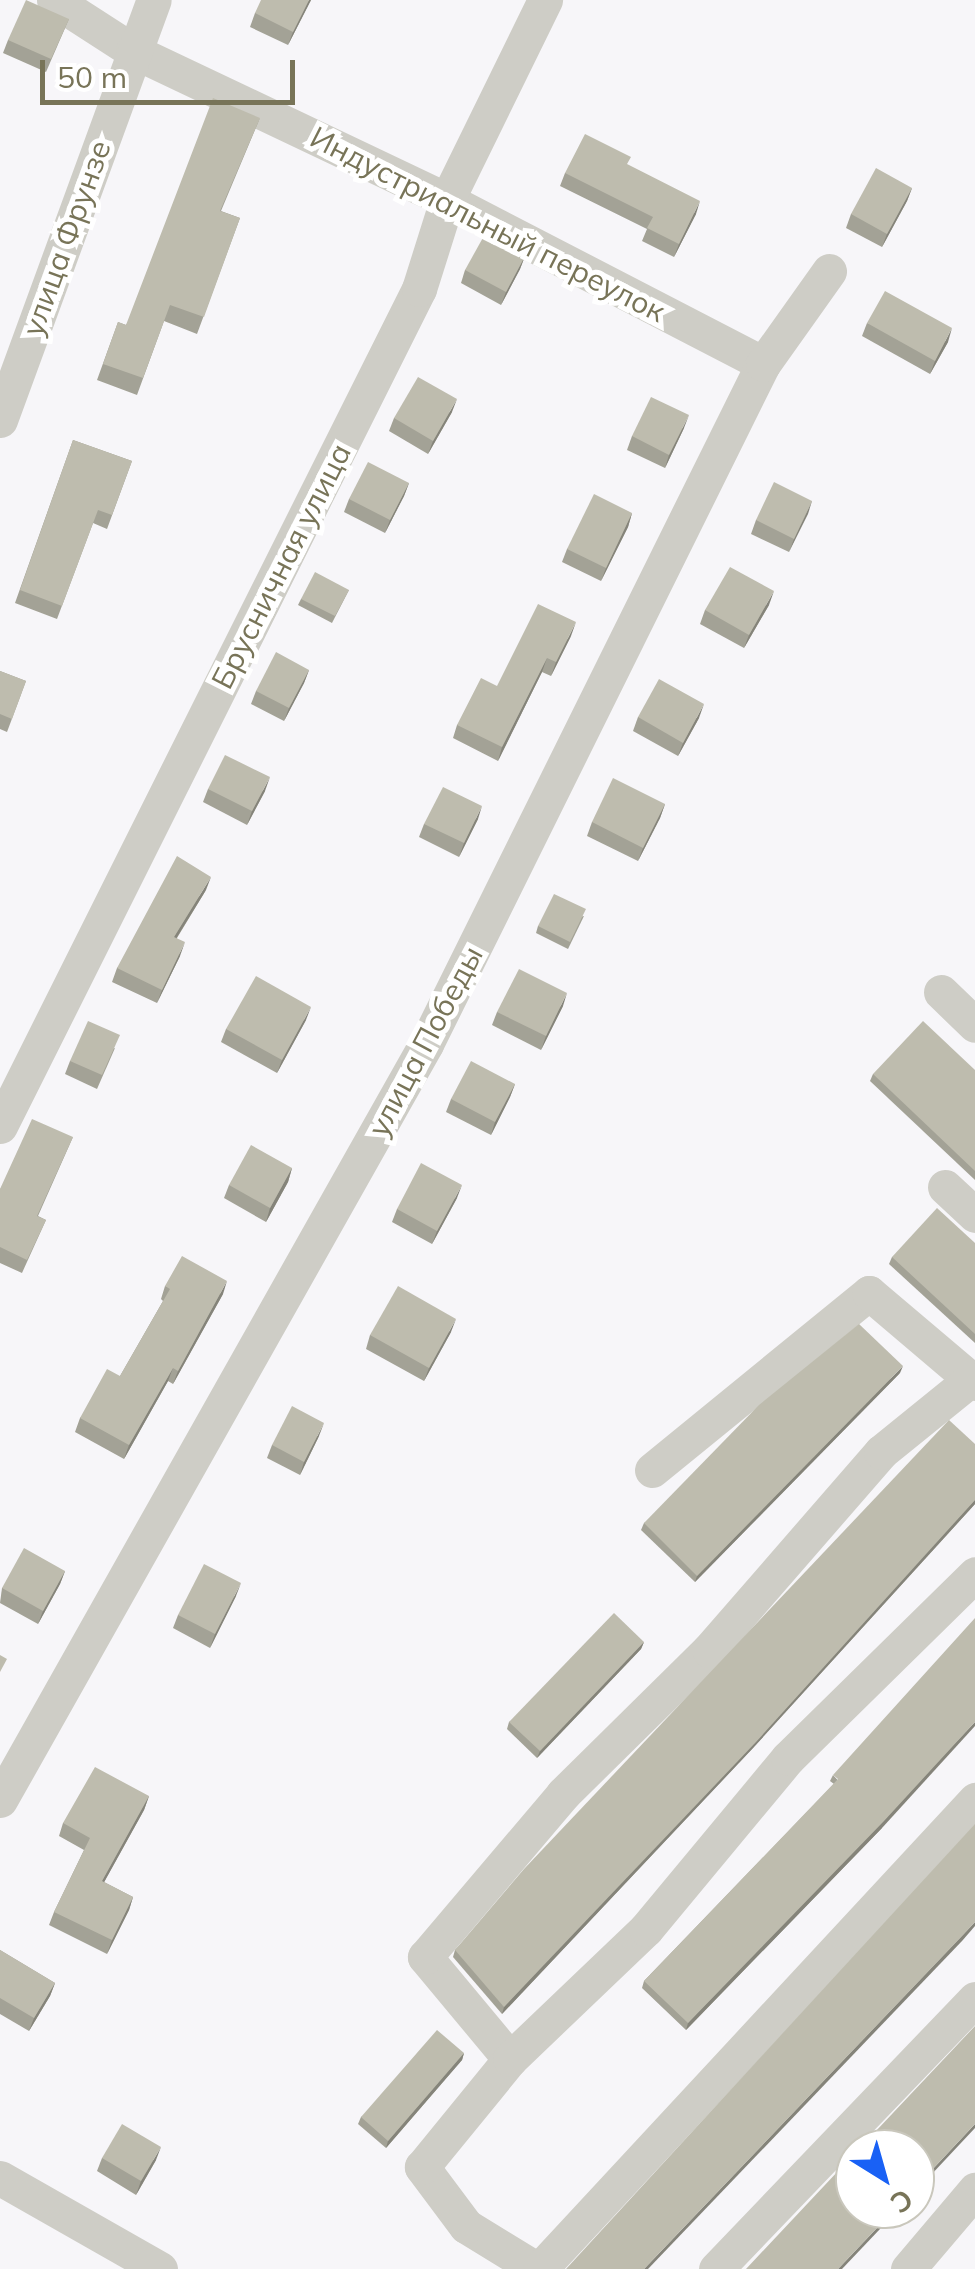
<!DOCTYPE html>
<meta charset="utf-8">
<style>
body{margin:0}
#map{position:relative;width:975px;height:2269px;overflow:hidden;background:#f7f6f9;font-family:Mulish,sans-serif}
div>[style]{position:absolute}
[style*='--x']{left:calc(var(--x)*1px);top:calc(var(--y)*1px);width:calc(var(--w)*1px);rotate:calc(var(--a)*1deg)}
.minor>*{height:35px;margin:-17.5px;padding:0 17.5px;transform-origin:17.5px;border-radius:17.5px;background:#cecdc6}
.wall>*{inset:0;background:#a3a296}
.shaded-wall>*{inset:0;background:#85847a}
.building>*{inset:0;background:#bebcae}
span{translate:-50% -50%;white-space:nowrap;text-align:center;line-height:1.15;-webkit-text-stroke:10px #fff;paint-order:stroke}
.street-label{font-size:30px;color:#787458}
.north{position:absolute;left:835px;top:2129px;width:100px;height:100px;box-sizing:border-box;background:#fff;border:2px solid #c9c7bc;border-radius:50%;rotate:143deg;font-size:28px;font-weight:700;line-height:40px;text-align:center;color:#787458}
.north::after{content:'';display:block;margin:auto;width:35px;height:45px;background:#1961f5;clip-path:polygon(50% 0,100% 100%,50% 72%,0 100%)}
.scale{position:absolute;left:40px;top:60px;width:255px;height:45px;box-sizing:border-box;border:5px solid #787458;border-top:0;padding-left:12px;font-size:30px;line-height:35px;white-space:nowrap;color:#787458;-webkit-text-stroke:8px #fff;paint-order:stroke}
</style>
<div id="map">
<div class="minor">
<div style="--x:54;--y:0;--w:94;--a:32.8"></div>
<div style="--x:133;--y:51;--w:348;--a:25.4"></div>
<div style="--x:447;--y:200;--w:356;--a:27.4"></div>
<div style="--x:0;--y:420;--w:447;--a:-69.9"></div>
<div style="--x:941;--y:992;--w:47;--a:44.1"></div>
<div style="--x:0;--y:1126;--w:936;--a:-63.41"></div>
<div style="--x:419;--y:289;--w:93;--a:-72.5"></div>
<div style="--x:447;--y:200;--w:223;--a:-63.9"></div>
<div style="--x:945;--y:1187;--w:41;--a:43"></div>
<div style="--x:652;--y:1470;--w:280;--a:-39.2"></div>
<div style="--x:869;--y:1293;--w:139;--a:40.3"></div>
<div style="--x:0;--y:1800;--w:868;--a:-60.6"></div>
<div style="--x:426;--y:1044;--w:759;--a:-63.64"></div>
<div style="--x:763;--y:364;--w:114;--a:-54.6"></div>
<div style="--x:510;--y:2059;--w:133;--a:-129.8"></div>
<div style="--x:425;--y:1957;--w:214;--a:-49.7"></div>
<div style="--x:563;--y:1794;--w:205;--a:-44.6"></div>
<div style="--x:709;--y:1650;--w:262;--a:-49"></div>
<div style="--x:881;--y:1452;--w:114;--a:-39"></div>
<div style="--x:0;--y:2178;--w:184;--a:29.6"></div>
<div style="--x:536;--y:2269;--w:82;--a:-148.4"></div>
<div style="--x:466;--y:2226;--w:74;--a:-126.7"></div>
<div style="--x:422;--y:2167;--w:139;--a:-50.8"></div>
<div style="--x:510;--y:2059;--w:188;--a:-43.7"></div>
<div style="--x:646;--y:1929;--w:222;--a:-50.3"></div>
<div style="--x:788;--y:1758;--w:262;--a:-44.5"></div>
<div style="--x:540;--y:2269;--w:640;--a:-47.15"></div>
<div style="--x:716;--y:2269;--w:374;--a:-46.2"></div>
<div style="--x:908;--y:2269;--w:104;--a:-49.7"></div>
</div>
<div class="wall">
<div style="clip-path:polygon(311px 0,288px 45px,250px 27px,255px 13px)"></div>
<div style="clip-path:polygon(69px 19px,46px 72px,3px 53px,8px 40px)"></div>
<div style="clip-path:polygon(260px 118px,221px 211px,240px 218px,197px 334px,164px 321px,137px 395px,97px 380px,118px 322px,126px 325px)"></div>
<div style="clip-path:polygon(628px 165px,696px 214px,674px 257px,642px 241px,647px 229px,560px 186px,565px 173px)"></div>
<div style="clip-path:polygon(912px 188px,907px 201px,882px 247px,846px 228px,851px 214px)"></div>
<div style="clip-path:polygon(525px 256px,520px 269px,501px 305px,461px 283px,465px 270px)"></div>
<div style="clip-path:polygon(867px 323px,948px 342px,930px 374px,862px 336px)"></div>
<div style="clip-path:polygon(452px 412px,428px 454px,389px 431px,394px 418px)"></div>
<div style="clip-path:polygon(684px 428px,665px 468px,627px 450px,632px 436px)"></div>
<div style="clip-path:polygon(73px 440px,132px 461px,107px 529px,93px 523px,57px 619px,15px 603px)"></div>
<div style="clip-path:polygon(409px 483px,404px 496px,385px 533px,344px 512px,349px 499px)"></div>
<div style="clip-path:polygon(812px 501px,789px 552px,751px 534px,756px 520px)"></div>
<div style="clip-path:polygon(632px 513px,628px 527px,601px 581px,562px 562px,567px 549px)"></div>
<div style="clip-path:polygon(349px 590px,332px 623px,298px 605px,301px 599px)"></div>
<div style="clip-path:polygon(769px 605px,744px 648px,700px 624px,705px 610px)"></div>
<div style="clip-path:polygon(571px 636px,551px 676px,542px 672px,498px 761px,453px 738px,457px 725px)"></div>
<div style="clip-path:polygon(309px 670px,304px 683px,284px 721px,251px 704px,256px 691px)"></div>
<div style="clip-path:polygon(0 671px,26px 681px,7px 732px,0 729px)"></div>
<div style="clip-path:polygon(638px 717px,699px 718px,678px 756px,633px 731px)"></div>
<div style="clip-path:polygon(208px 789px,265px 791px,247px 825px,203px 802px)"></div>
<div style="clip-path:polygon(665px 804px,660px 818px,638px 861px,587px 836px,592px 822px)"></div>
<div style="clip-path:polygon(478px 819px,459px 857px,419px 837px,424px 824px)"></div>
<div style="clip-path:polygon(206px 890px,177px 938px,180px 956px,157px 1003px,112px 982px,117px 968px)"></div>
<div style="clip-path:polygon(584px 916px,568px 949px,536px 933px,538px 926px)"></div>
<div style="clip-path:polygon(563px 1006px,541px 1050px,492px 1025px,497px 1012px)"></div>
<div style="clip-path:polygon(306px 1020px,277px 1073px,221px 1042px,226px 1029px)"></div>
<div style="clip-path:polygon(115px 1048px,97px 1089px,65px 1074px,70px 1061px)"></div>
<div style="clip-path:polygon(975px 1070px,975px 1180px,870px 1081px,873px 1074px)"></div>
<div style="clip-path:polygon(515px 1084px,510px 1097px,491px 1135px,446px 1112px,451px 1099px)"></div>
<div style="clip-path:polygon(73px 1137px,38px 1216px,46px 1220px,22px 1273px,0 1263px,0 1189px)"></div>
<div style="clip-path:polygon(292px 1168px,288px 1182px,266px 1222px,224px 1198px,229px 1185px)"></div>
<div style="clip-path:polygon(457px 1198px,432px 1244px,392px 1222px,397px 1209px)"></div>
<div style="clip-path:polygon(975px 1243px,975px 1343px,889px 1264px,892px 1257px)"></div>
<div style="clip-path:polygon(165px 1286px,223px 1294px,173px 1384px,168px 1381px,124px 1459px,75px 1432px,80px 1418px,120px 1376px,163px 1301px,161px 1299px)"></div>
<div style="clip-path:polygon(451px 1332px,424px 1381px,366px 1349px,370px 1335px)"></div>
<div style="clip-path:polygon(900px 1373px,695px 1582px,641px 1530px,644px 1523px)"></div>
<div style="clip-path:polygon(319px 1436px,300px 1475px,267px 1458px,272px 1445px)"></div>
<div style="clip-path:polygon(975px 1444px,975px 1504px,753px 1748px,502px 2014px,453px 1957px,455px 1950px)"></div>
<div style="clip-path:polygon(65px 1571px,60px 1584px,38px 1624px,0 1603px,2px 1588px)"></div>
<div style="clip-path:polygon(236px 1596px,210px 1648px,173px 1628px,178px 1615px)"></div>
<div style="clip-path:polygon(644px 1642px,641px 1649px,537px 1758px,507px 1729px,509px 1722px)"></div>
<div style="clip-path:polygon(833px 1775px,882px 1828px,686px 2030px,642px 1988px,644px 1981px,834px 1784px,830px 1781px)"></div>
<div style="clip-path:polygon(149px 1796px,144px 1810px,104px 1882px,133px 1897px,129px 1910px,107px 1954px,49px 1925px,54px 1912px,84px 1850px,59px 1836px,63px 1823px)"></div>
<div style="clip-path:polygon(0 1950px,55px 1983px,50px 1996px,29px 2031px,0 2014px)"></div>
<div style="clip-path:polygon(464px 2053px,462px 2060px,386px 2148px,358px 2124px,361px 2117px)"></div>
<div style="clip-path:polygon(102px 2158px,156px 2160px,136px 2195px,97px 2171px)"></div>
</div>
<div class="shaded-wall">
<div style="clip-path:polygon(309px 0,311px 0,288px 45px,293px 32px)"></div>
<div style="clip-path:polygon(912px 188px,907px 201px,882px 247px,887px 234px)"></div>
<div style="clip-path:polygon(700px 201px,696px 214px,674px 257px,679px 244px)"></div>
<div style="clip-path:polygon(525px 256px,520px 269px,501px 305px,506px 292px)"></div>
<div style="clip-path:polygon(952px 328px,948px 342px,930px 374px,935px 361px)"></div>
<div style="clip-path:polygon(457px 399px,452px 412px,428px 454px,433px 441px)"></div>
<div style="clip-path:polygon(689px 415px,684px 428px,665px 468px,669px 455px)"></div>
<div style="clip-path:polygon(409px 483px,404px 496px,385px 533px,390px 520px)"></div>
<div style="clip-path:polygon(812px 501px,808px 514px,789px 552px,794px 539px)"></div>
<div style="clip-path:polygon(632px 513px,628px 527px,601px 581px,606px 568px)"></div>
<div style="clip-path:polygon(774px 591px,769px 605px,744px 648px,749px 635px)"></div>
<div style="clip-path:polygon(576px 622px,571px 636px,551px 676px,556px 662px)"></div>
<div style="clip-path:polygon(547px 658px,542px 672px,498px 761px,502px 747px)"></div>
<div style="clip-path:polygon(309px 670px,304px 683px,284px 721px,289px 708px)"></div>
<div style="clip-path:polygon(704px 704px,699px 718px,678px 756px,683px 743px)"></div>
<div style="clip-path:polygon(270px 777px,265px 791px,247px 825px,252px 811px)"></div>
<div style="clip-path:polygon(665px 804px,660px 818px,638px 861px,643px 848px)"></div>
<div style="clip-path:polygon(482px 806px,478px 819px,459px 857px,464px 843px)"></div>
<div style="clip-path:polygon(211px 877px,206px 890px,169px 950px,174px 937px)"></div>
<div style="clip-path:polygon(185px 942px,180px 956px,157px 1003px,162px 990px)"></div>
<div style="clip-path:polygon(567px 993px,563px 1006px,541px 1050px,546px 1036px)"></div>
<div style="clip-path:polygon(311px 1007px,306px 1020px,277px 1073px,282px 1060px)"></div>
<div style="clip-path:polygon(515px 1084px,510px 1097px,491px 1135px,495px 1122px)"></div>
<div style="clip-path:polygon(292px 1168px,288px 1182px,266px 1222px,270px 1208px)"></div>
<div style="clip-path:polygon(462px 1185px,457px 1198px,432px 1244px,437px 1231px)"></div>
<div style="clip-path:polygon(227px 1281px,223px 1294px,173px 1384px,178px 1371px)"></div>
<div style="clip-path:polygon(456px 1319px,451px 1332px,424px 1381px,429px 1368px)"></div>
<div style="clip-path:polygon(903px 1366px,900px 1373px,695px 1582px,697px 1576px)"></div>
<div style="clip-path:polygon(173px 1368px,168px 1381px,124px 1459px,129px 1445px)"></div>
<div style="clip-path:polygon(324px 1423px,319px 1436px,300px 1475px,304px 1462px)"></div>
<div style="clip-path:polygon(975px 1500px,975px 1504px,753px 1748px,502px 2014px,504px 2007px)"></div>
<div style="clip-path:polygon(65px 1571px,60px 1584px,38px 1624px,43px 1611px)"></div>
<div style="clip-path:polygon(241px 1583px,236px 1596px,210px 1648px,215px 1634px)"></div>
<div style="clip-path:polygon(644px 1642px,641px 1649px,537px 1758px,540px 1751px)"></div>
<div style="clip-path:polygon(975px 1722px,975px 1726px,882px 1828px,686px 2030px,688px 2023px)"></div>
<div style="clip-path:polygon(149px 1796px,144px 1810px,97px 1895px,102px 1881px)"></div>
<div style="clip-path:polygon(133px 1897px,129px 1910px,107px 1954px,112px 1940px)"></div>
<div style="clip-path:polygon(975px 1922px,975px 1926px,962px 1941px,648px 2269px,644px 2269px)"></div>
<div style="clip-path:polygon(55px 1983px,50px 1996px,29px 2031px,34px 2018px)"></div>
<div style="clip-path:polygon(464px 2053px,462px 2060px,386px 2148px,388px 2141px)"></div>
<div style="clip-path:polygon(975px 2124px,975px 2128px,915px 2192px,915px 2188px)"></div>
<div style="clip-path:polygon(161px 2147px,156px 2160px,136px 2195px,141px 2181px)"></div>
<div style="clip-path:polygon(895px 2209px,899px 2209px,842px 2269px,838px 2269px)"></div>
</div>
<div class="building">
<div style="clip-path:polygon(26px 0,69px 19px,51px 59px,8px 40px)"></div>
<div style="clip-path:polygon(261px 0,309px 0,293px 32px,255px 13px)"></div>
<div style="clip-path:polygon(213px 98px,260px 118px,220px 211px,240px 218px,204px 317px,170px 305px,143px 378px,103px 364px,118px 322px,126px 325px)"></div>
<div style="clip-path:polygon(585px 134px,631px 157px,627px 164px,700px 201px,679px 244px,647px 228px,653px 217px,565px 173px)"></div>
<div style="clip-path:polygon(876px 168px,912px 188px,887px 234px,851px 214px)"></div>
<div style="clip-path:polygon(485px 234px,525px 256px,506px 292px,465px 270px)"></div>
<div style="clip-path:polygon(885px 291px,952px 328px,935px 361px,867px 323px)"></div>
<div style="clip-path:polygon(418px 377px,457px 399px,433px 441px,394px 418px)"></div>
<div style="clip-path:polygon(651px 397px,689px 415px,669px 455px,632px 436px)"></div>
<div style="clip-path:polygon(73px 440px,132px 461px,112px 515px,98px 510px,62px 606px,20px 590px)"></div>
<div style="clip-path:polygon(368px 462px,409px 483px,390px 520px,349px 499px)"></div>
<div style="clip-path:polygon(774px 482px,812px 501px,794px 539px,756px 520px)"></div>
<div style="clip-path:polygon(594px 494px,632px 513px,606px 568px,567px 549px)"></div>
<div style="clip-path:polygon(730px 567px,774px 591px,749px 635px,705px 610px)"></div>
<div style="clip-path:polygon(315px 572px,349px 590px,335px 616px,301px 599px)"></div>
<div style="clip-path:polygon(538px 604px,576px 622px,556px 662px,547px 658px,502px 747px,457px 725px,481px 678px,497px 686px)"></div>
<div style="clip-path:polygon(276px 652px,309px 670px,289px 708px,256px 691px)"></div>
<div style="clip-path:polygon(0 671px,26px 681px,12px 719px,0 714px)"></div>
<div style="clip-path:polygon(659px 679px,704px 704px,683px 743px,638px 717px)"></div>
<div style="clip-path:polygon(225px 755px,270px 777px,252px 811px,208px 789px)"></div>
<div style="clip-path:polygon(613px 778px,665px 804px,643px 848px,592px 822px)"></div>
<div style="clip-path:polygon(443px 787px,482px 806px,464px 843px,424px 824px)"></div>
<div style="clip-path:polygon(177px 856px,211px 877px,174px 937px,185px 942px,162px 990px,117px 968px)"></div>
<div style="clip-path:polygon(554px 894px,586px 909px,570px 942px,538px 926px)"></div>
<div style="clip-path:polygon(519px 969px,567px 993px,546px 1036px,497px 1012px)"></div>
<div style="clip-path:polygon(256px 976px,311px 1007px,282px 1060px,226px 1029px)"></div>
<div style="clip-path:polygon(88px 1021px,120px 1035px,102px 1075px,70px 1061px)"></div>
<div style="clip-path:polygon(923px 1021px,975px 1070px,975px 1171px,873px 1074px)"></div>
<div style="clip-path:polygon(471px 1061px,515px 1084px,495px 1122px,451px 1099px)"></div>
<div style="clip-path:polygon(32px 1119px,73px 1137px,37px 1216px,46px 1220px,27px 1260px,0 1247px,0 1189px)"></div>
<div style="clip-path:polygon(251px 1145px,292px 1168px,270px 1208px,229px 1185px)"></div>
<div style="clip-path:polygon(421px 1163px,462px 1185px,437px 1231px,397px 1209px)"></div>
<div style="clip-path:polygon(937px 1208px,975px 1243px,975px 1334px,892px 1257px)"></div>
<div style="clip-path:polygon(182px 1256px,227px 1281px,178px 1371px,173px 1368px,129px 1445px,80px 1418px,107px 1369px,120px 1376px,170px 1289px,165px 1286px)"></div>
<div style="clip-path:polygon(398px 1286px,456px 1319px,429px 1368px,370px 1335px)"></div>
<div style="clip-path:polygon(859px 1324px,903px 1366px,697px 1576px,644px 1523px,759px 1405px)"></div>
<div style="clip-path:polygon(292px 1406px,324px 1423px,304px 1462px,272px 1445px)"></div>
<div style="clip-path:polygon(949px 1420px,975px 1444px,975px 1500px,756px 1742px,504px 2007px,455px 1950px,524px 1869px)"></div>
<div style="clip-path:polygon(24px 1548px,65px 1571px,43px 1611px,2px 1588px)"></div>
<div style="clip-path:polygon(204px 1564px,241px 1583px,215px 1634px,178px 1615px)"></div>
<div style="clip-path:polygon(614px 1613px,644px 1642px,540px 1751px,509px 1722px)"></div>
<div style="clip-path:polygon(975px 1618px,975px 1722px,884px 1821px,688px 2023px,644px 1981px,838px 1779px,833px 1775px)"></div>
<div style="clip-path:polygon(0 1655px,7px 1659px,0 1672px)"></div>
<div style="clip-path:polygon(95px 1767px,149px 1796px,102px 1881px,133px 1897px,112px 1940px,54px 1912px,90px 1838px,63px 1823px)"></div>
<div style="clip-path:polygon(975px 1824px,975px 1922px,964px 1934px,644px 2269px,566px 2269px)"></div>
<div style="clip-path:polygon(0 1950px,55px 1983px,34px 2018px,0 1998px)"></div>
<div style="clip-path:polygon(975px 2026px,975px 2124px,915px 2188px,915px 2149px,859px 2149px)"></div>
<div style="clip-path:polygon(437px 2030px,464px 2053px,388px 2141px,361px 2117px)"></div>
<div style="clip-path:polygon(122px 2124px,161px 2147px,141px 2181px,102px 2158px)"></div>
<div style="clip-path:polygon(855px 2153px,855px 2209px,895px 2209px,838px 2269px,746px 2269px)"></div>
</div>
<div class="street-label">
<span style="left:488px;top:224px;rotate:27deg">Индустриальный переулок</span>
<span style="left:66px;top:238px;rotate:-70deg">улица Фрунзе</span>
<span style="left:281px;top:566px;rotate:-63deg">Брусничная улица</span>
<span style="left:425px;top:1041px;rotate:-62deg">улица Победы</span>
</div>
<div class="north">С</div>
<div class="scale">50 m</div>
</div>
